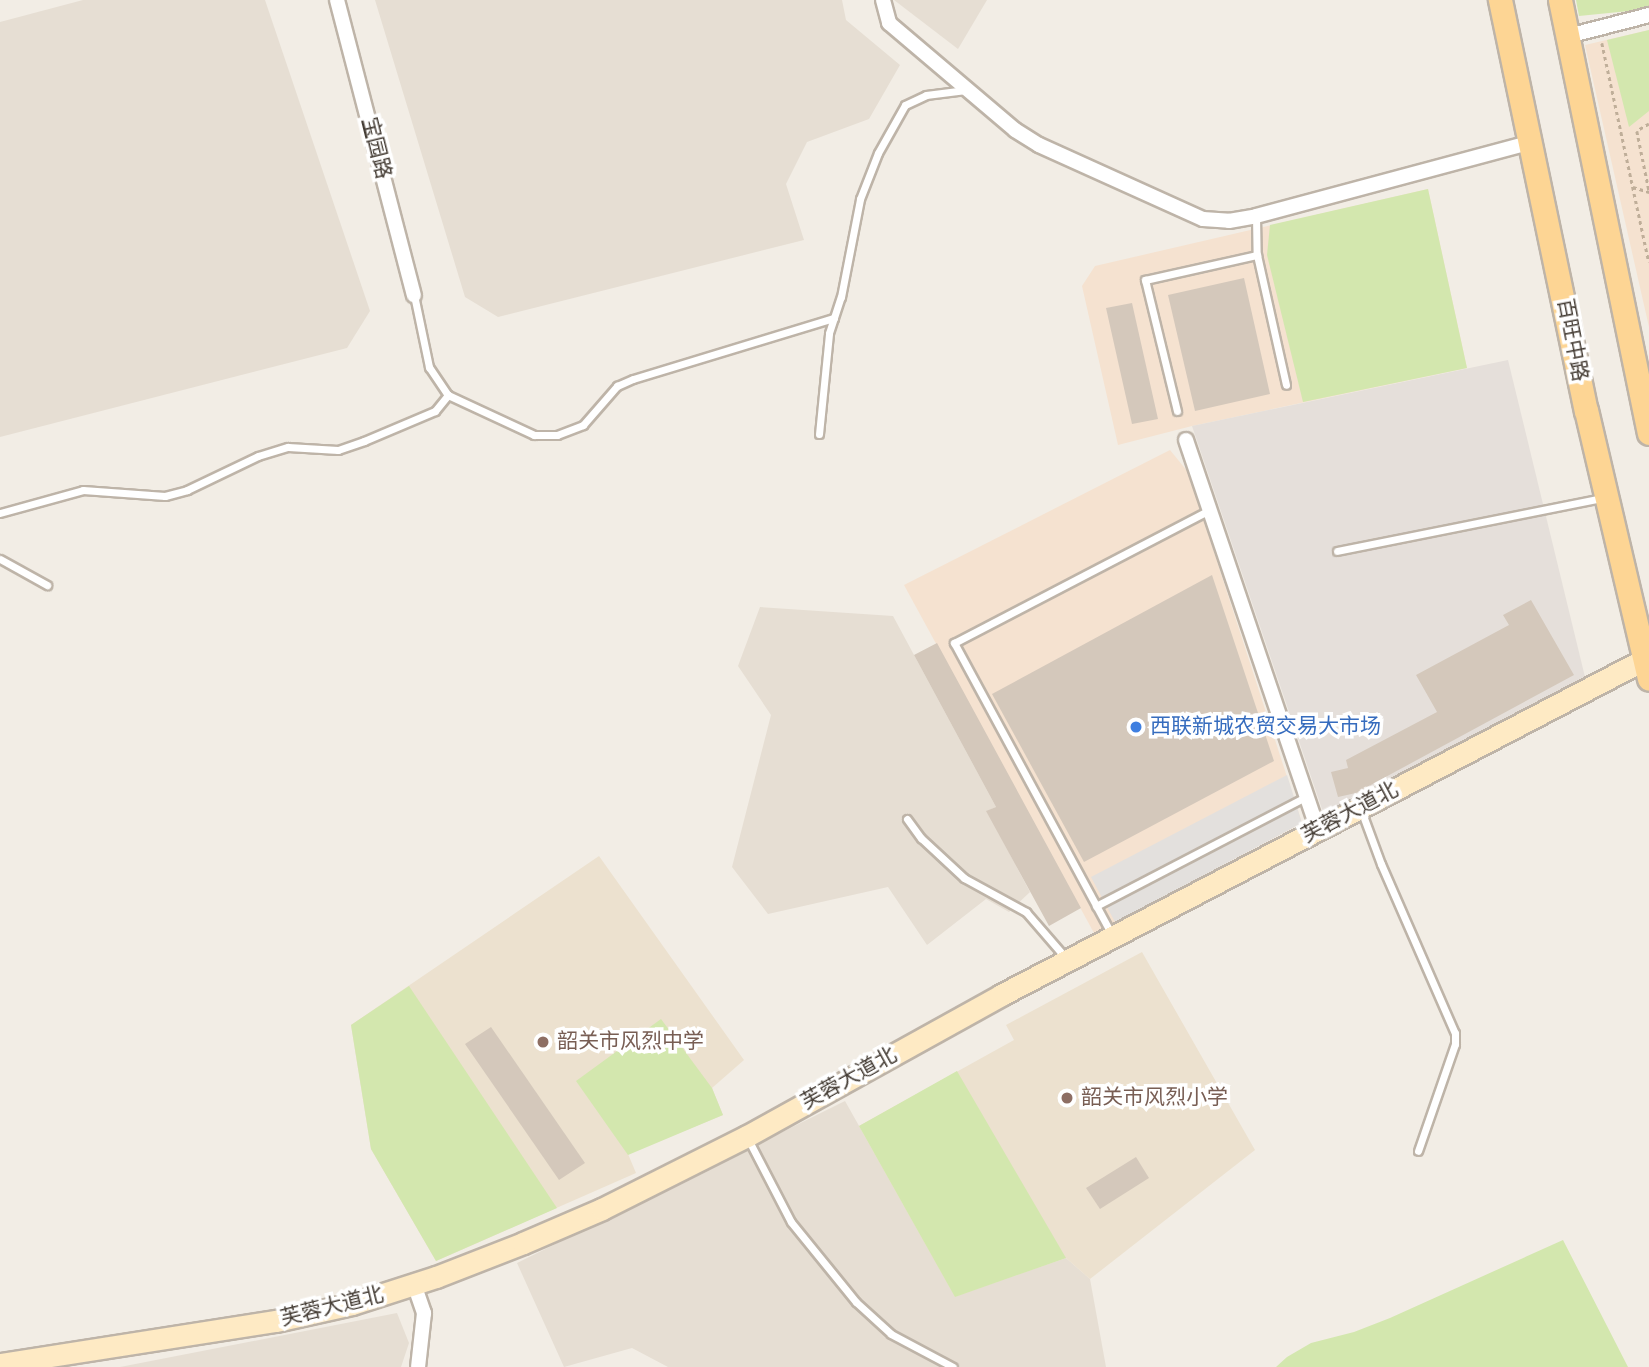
<!DOCTYPE html>
<meta charset="utf-8">
<style>
body{margin:0}
#map{position:relative;width:1649px;height:1367px;overflow:hidden;background:#f2ede5;font-family:"Alegreya Sans","Noto Sans SC",sans-serif}
div>[style]{position:absolute}
[style*='--x']{left:calc(var(--x)*1px);top:calc(var(--y)*1px);width:calc(var(--w)*1px);rotate:calc(var(--a)*1deg)}
.residential>*{inset:0;background:#e6ded3}
.commercial>*{inset:0;background:#f5e2d0}
.industrial>*{inset:0;background:#e5dfda}
.education>*{inset:0;background:#ece1cf}
.green>*{inset:0;background:#d3e7ae}
.parking>*{inset:0;background:#e3e0dd}
.building>*{inset:0;background:#d4c8bb}
.path>*{height:2.5px;margin-top:-1.25px;transform-origin:0;background:repeating-linear-gradient(90deg,#bfae99 0 3.5px,transparent 0 7px)}
.roads{filter:drop-shadow(2px 0 #beb4a8) drop-shadow(-2px 0 #beb4a8) drop-shadow(0 2px #beb4a8) drop-shadow(0 -2px #beb4a8)}
.service>*{height:7px;margin:-3.5px;padding:0 3.5px;transform-origin:3.5px;border-radius:3.5px;background:#fff}
.minor>*{height:14px;margin:-7px;padding:0 7px;transform-origin:7px;border-radius:7px;background:#fff}
.secondary>*{height:21px;margin:-10.5px;padding:0 10.5px;transform-origin:10.5px;border-radius:10.5px;background:#feeac4}
.primary>*{height:23px;margin:-11.5px;padding:0 11.5px;transform-origin:11.5px;border-radius:11.5px;background:#fdd594}
.dots>*{width:19px;height:19px;translate:-50% -50%;box-sizing:border-box;border:4px solid #fff;border-radius:50%}
span{translate:-50% -50%;white-space:nowrap;text-align:center;line-height:1.15;-webkit-text-stroke:7px #fff;paint-order:stroke}
.street-label{font-size:21px;color:#453d35}
.shop-label{font-size:21px;color:#366cbe}
.left{translate:0 -50%;text-align:left}
.education-label{font-size:21px;color:#785e54}
</style>
<div id="map">
<div class="residential">
<div style="clip-path:polygon(83px 0,265px 0,370px 311px,347px 348px,0 437px,0 22px)"></div>
<div style="clip-path:polygon(375px 0,842px 0,846px 20px,900px 65px,869px 119px,807px 142px,786px 184px,804px 240px,498px 317px,465px 297px)"></div>
<div style="clip-path:polygon(894px 0,987px 0,958px 49px)"></div>
<div style="clip-path:polygon(760px 607px,893px 616px,996px 807px,987px 811px,1030px 892px,1009px 912px,986px 899px,927px 945px,888px 887px,768px 914px,732px 867px,771px 715px,738px 666px)"></div>
<div style="clip-path:polygon(845px 1101px,955px 1296px,1066px 1258px,1090px 1279px,1106px 1367px,668px 1367px,632px 1348px,564px 1367px,517px 1263px)"></div>
<div style="clip-path:polygon(397px 1313px,409px 1343px,401px 1367px,120px 1367px)"></div>
</div>
<div class="commercial">
<div style="clip-path:polygon(1649px 30px,1649px 327px,1585px 45px)"></div>
<div style="clip-path:polygon(1428px 189px,1467px 368px,1192px 426px,1118px 445px,1082px 286px,1095px 266px)"></div>
<div style="clip-path:polygon(1170px 450px,1188px 472px,1302px 823px,1094px 933px,904px 585px)"></div>
</div>
<div class="industrial">
<div style="clip-path:polygon(1508px 360px,1585px 677px,1324px 815px,1192px 426px)"></div>
</div>
<div class="education">
<div style="clip-path:polygon(599px 856px,744px 1060px,712px 1088px,723px 1115px,628px 1154px,636px 1173px,436px 1261px,371px 1149px,351px 1025px)"></div>
<div style="clip-path:polygon(1142px 952px,1255px 1150px,1090px 1279px,1066px 1258px,955px 1297px,859px 1126px,1014px 1040px,1006px 1025px)"></div>
</div>
<div class="green">
<div style="clip-path:polygon(1576px 0,1649px 0,1649px 9px,1579px 16px)"></div>
<div style="clip-path:polygon(1649px 30px,1649px 111px,1629px 127px,1607px 40px)"></div>
<div style="clip-path:polygon(1428px 189px,1467px 368px,1303px 402px,1267px 255px,1270px 225px)"></div>
<div style="clip-path:polygon(409px 986px,557px 1208px,436px 1261px,371px 1149px,351px 1025px)"></div>
<div style="clip-path:polygon(661px 1019px,712px 1088px,723px 1115px,628px 1155px,576px 1081px)"></div>
<div style="clip-path:polygon(957px 1071px,1066px 1258px,955px 1297px,859px 1126px)"></div>
<div style="clip-path:polygon(1563px 1240px,1628px 1367px,1276px 1367px,1287px 1357px,1311px 1343px,1354px 1332px,1390px 1318px)"></div>
</div>
<div class="parking">
<div style="clip-path:polygon(1287px 775px,1302px 823px,1115px 922px,1091px 877px)"></div>
</div>
<div class="building">
<div style="clip-path:polygon(1244px 278px,1270px 394px,1195px 411px,1168px 295px)"></div>
<div style="clip-path:polygon(1132px 303px,1158px 419px,1132px 424px,1106px 308px)"></div>
<div style="clip-path:polygon(1212px 575px,1274px 761px,1084px 862px,992px 694px)"></div>
<div style="clip-path:polygon(1531px 600px,1574px 675px,1356px 793px,1338px 797px,1331px 772px,1348px 768px,1346px 760px,1437px 712px,1416px 675px,1509px 625px,1503px 615px)"></div>
<div style="clip-path:polygon(937px 643px,1081px 908px,1049px 926px,986px 811px,996px 807px,914px 655px)"></div>
<div style="clip-path:polygon(491px 1027px,585px 1163px,559px 1180px,465px 1044px)"></div>
<div style="clip-path:polygon(1136px 1157px,1149px 1178px,1100px 1209px,1086px 1188px)"></div>
</div>
<div class="path">
<div style="--x:1602;--y:43;--w:224;--a:77.9"></div>
<div style="--x:1649;--y:124;--w:14;--a:150"></div>
<div style="--x:1637;--y:131;--w:60;--a:78.5"></div>
<div style="--x:1633;--y:187;--w:17;--a:17"></div>
</div>
<div class="roads">
<div class="service">
<div style="--x:1256;--y:216;--w:39;--a:89"></div>
<div style="--x:1257;--y:255;--w:133;--a:77.4"></div>
<div style="--x:414;--y:295;--w:74;--a:78.2"></div>
<div style="--x:429;--y:367;--w:34;--a:56"></div>
<div style="--x:448;--y:395;--w:95;--a:24.9"></div>
<div style="--x:534;--y:435;--w:23;--a:0"></div>
<div style="--x:557;--y:435;--w:28;--a:-21"></div>
<div style="--x:583;--y:425;--w:52;--a:-48.9"></div>
<div style="--x:617;--y:386;--w:17;--a:-24"></div>
<div style="--x:633;--y:379;--w:210;--a:-16.9"></div>
<div style="--x:1177;--y:411;--w:135;--a:-103.7"></div>
<div style="--x:1145;--y:280;--w:115;--a:-12.6"></div>
<div style="--x:819;--y:434;--w:101;--a:-84.3"></div>
<div style="--x:829;--y:333;--w:38;--a:-72"></div>
<div style="--x:841;--y:297;--w:100;--a:-79"></div>
<div style="--x:860;--y:199;--w:49;--a:-68.6"></div>
<div style="--x:878;--y:153;--w:55;--a:-60.6"></div>
<div style="--x:905;--y:105;--w:23;--a:-25"></div>
<div style="--x:926;--y:95;--w:40;--a:-7.1"></div>
<div style="--x:0;--y:513;--w:86;--a:-15.5"></div>
<div style="--x:83;--y:490;--w:82;--a:4.2"></div>
<div style="--x:165;--y:496;--w:23;--a:-15"></div>
<div style="--x:187;--y:490;--w:79;--a:-25.6"></div>
<div style="--x:258;--y:456;--w:31;--a:-17"></div>
<div style="--x:288;--y:447;--w:50;--a:3.4"></div>
<div style="--x:338;--y:450;--w:28;--a:-19"></div>
<div style="--x:364;--y:441;--w:77;--a:-22.9"></div>
<div style="--x:435;--y:411;--w:21;--a:-51"></div>
<div style="--x:1337;--y:551;--w:270;--a:-11.3"></div>
<div style="--x:0;--y:559;--w:54;--a:29"></div>
<div style="--x:1361;--y:810;--w:58;--a:69.7"></div>
<div style="--x:1381;--y:864;--w:184;--a:66.4"></div>
<div style="--x:1455;--y:1033;--w:11;--a:90"></div>
<div style="--x:1455;--y:1044;--w:113;--a:109.1"></div>
<div style="--x:907;--y:819;--w:24;--a:54"></div>
<div style="--x:921;--y:838;--w:59;--a:42.9"></div>
<div style="--x:964;--y:878;--w:71;--a:28.7"></div>
<div style="--x:1026;--y:912;--w:60;--a:49.1"></div>
<div style="--x:1096;--y:906;--w:238;--a:-27.5"></div>
<div style="--x:1111;--y:933;--w:330;--a:-118.4"></div>
<div style="--x:954;--y:643;--w:288;--a:-27.5"></div>
<div style="--x:748;--y:1139;--w:93;--a:62.6"></div>
<div style="--x:791;--y:1222;--w:103;--a:50.9"></div>
<div style="--x:856;--y:1302;--w:47;--a:42.4"></div>
<div style="--x:891;--y:1334;--w:70;--a:28"></div>
</div>
<div class="minor">
<div style="--x:337;--y:0;--w:305;--a:75.4"></div>
<div style="--x:883;--y:0;--w:24;--a:75"></div>
<div style="--x:889;--y:23;--w:165;--a:40.3"></div>
<div style="--x:1015;--y:130;--w:28;--a:32"></div>
<div style="--x:1039;--y:145;--w:180;--a:24.3"></div>
<div style="--x:1203;--y:219;--w:26;--a:4"></div>
<div style="--x:1229;--y:221;--w:27;--a:-10"></div>
<div style="--x:1256;--y:216;--w:286;--a:-15"></div>
<div style="--x:1568;--y:36;--w:84;--a:-14.5"></div>
<div style="--x:1186;--y:440;--w:412;--a:71.3"></div>
<div style="--x:414;--y:1284;--w:31;--a:71"></div>
<div style="--x:424;--y:1313;--w:54;--a:96.3"></div>
</div>
<div class="secondary">
<div style="--x:0;--y:1364;--w:279;--a:-8.9"></div>
<div style="--x:276;--y:1321;--w:78;--a:-12.6"></div>
<div style="--x:352;--y:1304;--w:88;--a:-17.8"></div>
<div style="--x:436;--y:1277;--w:93;--a:-21.3"></div>
<div style="--x:523;--y:1243;--w:86;--a:-23.3"></div>
<div style="--x:602;--y:1209;--w:162;--a:-26.7"></div>
<div style="--x:747;--y:1136;--w:291;--a:-29"></div>
<div style="--x:1001;--y:995;--w:731;--a:-27.55"></div>
</div>
<div class="primary">
<div style="--x:1500;--y:0;--w:419;--a:78.2"></div>
<div style="--x:1586;--y:410;--w:276;--a:76.8"></div>
<div style="--x:1560;--y:0;--w:442;--a:78.4"></div>
</div>
</div>
<div class="dots">
<div style="left:1136px;top:727px;background:#3f7fe0"></div>
<div style="left:543px;top:1042px;background:#8d6e63"></div>
<div style="left:1067px;top:1098px;background:#8d6e63"></div>
</div>
<div class="street-label">
<span style="left:376px;top:148px;rotate:76deg">宝园路</span>
<span style="left:1572px;top:340px;rotate:79deg">百旺中路</span>
<span style="left:1350px;top:813px;rotate:-28deg">芙蓉大道北</span>
<span style="left:849px;top:1079px;rotate:-29deg">芙蓉大道北</span>
<span style="left:332px;top:1307px;rotate:-14deg">芙蓉大道北</span>
</div>
<div class="shop-label">
<span class="left" style="left:1150px;top:727px">西联新城农贸交易大市场</span>
</div>
<div class="education-label">
<span class="left" style="left:557px;top:1042px">韶关市风烈中学</span>
<span class="left" style="left:1081px;top:1098px">韶关市风烈小学</span>
</div>
</div>
